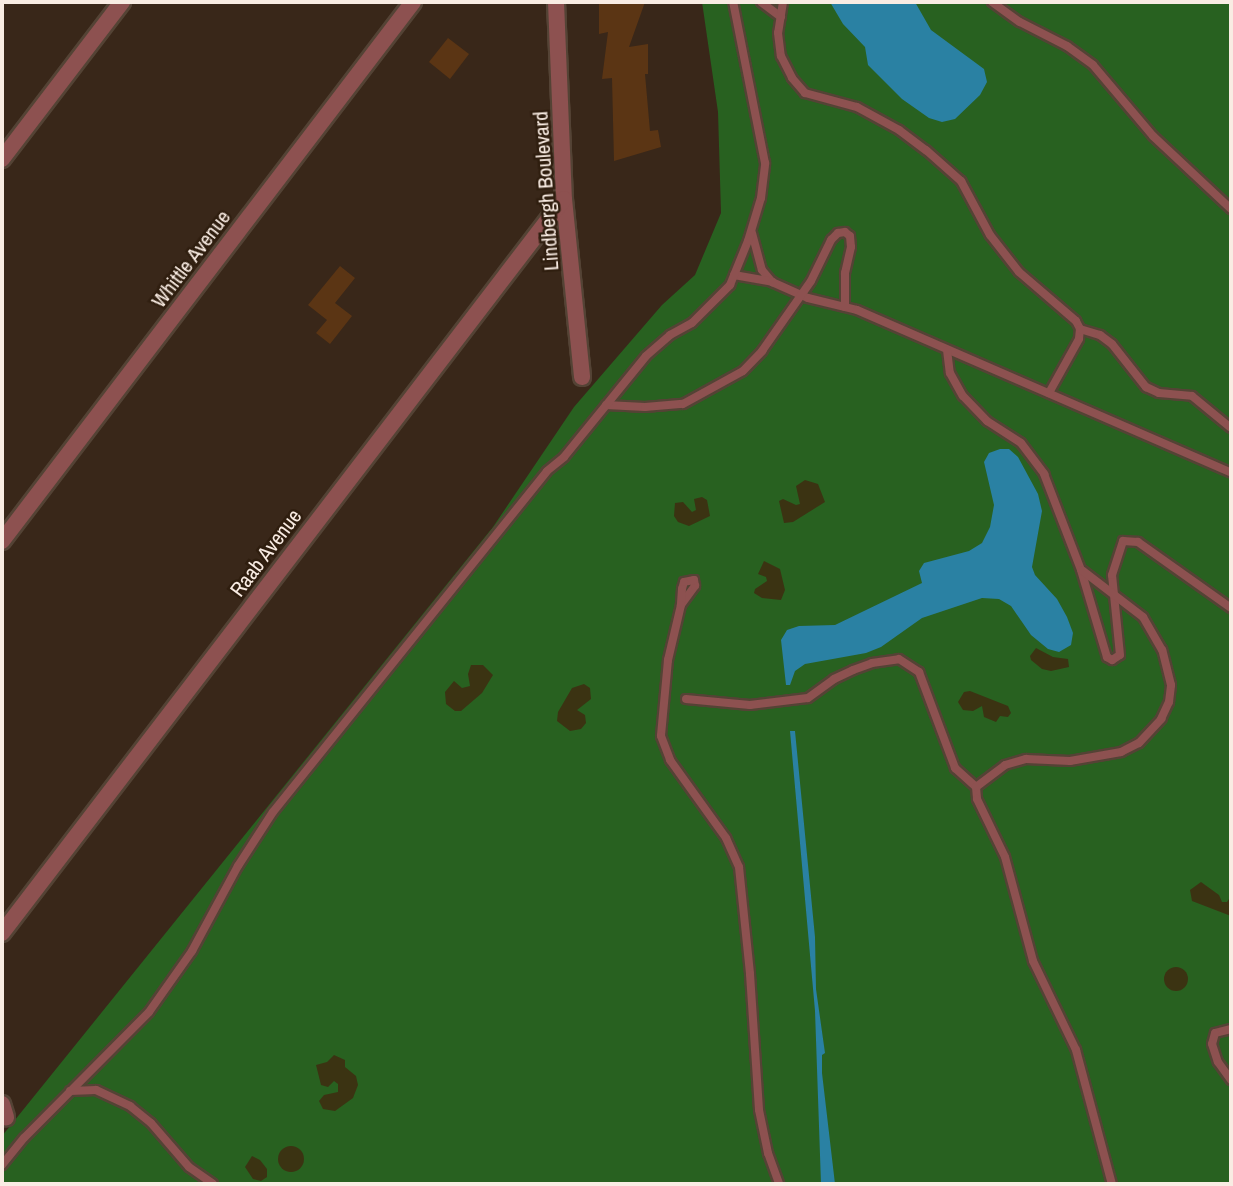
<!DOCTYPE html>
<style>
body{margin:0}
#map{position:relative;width:1233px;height:1186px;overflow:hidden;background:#392719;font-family:"Archivo Narrow",sans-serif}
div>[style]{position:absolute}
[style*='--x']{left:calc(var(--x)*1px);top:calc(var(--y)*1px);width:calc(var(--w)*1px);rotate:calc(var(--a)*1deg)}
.green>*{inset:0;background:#286120}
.sand>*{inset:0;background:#3b3312}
.round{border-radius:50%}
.water>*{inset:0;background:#2a81a3}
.building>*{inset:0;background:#5b3514}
.roads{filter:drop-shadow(2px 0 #544335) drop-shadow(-2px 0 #544335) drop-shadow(0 2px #544335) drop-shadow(0 -2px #544335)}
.service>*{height:8px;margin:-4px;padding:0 4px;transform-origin:4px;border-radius:4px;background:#8d5150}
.minor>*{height:16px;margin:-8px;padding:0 8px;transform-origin:8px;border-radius:8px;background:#8d5150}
span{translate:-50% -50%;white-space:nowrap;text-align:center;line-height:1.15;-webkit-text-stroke:5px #2f1e0f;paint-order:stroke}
.street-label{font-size:21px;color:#f9ece3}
.frame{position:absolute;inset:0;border:4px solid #f9ece3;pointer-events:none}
</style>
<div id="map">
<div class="green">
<div style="clip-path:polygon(702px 2px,1231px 2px,1231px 1184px,2px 1184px,2px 1136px,493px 527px,574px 407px,662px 305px,695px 275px,721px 213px,718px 112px)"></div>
</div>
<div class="sand">
<div style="clip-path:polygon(805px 480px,818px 484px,825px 502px,793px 522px,784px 523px,779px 501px,783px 499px,796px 505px,800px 504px,796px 486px)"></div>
<div style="clip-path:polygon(702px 497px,707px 500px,710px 516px,689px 526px,678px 522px,674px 516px,675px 503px,683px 502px,692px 512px,696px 510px,694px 499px)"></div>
<div style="clip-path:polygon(764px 561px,780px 569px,785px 590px,781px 600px,762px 598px,754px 593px,755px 589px,767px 581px,766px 577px,758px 574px)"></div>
<div style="clip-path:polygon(1036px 648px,1053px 657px,1068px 659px,1069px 667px,1051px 671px,1042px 669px,1031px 660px,1030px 656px)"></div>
<div style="clip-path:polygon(471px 665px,483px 665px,493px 675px,482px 693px,461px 711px,455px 711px,446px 704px,445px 692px,454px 681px,462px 688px,470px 686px,468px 674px)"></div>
<div style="clip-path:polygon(584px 684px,590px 688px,591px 699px,577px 710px,585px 715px,586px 723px,581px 729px,570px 731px,557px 721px,558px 712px,572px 688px)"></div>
<div style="clip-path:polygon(970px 691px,1008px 706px,1011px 713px,1008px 717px,1000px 716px,996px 722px,984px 717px,982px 706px,973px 711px,963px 710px,958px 702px,964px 692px)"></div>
<div style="clip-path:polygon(1201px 882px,1219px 895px,1222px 902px,1227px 902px,1231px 896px,1231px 916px,1192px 901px,1190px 890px)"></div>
<div class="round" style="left:1164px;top:967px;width:24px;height:24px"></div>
<div style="clip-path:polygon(334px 1055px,345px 1060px,345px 1067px,356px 1076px,358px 1085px,353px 1098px,335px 1111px,323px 1109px,319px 1101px,324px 1095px,338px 1092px,338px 1084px,334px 1081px,328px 1087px,321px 1085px,316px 1065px,327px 1062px)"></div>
<div class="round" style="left:278px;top:1146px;width:26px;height:26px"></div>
<div style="clip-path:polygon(252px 1156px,260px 1160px,267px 1169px,267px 1177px,261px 1181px,253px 1179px,245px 1167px)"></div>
</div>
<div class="water">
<div style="clip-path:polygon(830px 2px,915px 2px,931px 30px,984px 69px,987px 82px,980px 95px,955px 119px,942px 122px,929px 118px,902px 99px,868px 65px,865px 47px,843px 24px)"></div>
<div style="clip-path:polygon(1000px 449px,1009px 449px,1018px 457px,1038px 494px,1042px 511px,1032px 567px,1035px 575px,1057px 599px,1067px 617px,1073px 633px,1071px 645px,1059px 652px,1048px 649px,1031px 635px,1011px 606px,999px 599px,982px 598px,922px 618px,881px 647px,866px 653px,805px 664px,795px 671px,790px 685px,786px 685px,781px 640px,787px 630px,799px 626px,835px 625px,922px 583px,919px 571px,924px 563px,969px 551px,982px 543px,990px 527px,994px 505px,984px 462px,989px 453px)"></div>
<div style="clip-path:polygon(790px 731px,795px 731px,801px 793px,815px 937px,816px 989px,825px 1053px,822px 1055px,822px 1073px,835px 1184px,821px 1184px,815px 1011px)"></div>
</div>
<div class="building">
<div style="clip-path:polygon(599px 2px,645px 2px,629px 47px,648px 44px,648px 74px,645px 74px,650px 131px,658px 130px,661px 147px,614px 161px,612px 78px,602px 79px,608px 32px,599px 34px)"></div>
<div style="clip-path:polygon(448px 38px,469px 54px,450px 79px,429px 62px)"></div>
<div style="clip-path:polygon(340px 266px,355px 278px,335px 303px,352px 316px,330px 344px,316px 333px,327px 320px,308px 305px)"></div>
</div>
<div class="roads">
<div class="service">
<div style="--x:761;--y:2;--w:25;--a:37"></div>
<div style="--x:783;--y:2;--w:31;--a:99"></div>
<div style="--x:778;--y:33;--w:23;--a:83"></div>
<div style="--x:781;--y:56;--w:25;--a:63"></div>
<div style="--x:792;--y:78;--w:20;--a:49"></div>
<div style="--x:805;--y:93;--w:54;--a:15.1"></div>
<div style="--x:857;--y:107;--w:48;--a:28.7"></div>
<div style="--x:899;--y:130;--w:34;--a:37"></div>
<div style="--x:926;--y:150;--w:47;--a:41.5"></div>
<div style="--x:961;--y:181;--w:61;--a:61.8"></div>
<div style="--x:990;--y:235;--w:47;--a:51.9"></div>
<div style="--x:1019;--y:272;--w:75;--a:40.7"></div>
<div style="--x:1076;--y:321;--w:9;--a:63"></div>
<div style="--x:1080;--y:329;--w:10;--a:96"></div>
<div style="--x:1079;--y:339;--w:62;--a:119.1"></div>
<div style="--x:992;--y:2;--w:34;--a:36"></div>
<div style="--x:1020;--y:22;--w:53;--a:27.1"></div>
<div style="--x:1067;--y:46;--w:32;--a:36"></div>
<div style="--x:1093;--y:65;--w:93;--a:49.8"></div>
<div style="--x:1153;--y:136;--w:107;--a:43.1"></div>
<div style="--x:752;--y:233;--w:38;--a:75"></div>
<div style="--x:762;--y:270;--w:16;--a:50"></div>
<div style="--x:734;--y:275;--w:39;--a:10"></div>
<div style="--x:772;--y:282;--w:39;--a:24"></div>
<div style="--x:808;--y:298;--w:50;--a:13.8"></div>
<div style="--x:857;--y:310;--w:408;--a:23.5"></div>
<div style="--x:1080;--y:329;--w:21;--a:17"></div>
<div style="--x:1100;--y:335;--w:15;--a:37"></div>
<div style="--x:1112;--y:344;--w:55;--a:51.7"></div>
<div style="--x:1146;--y:387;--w:14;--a:25"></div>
<div style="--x:1159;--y:393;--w:33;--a:5"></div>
<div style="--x:1192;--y:396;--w:50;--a:39.4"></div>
<div style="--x:947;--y:350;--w:23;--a:83"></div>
<div style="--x:950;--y:373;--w:26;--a:61"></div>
<div style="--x:963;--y:396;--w:35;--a:46"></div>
<div style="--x:987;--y:421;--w:40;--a:32.9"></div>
<div style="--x:1021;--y:443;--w:39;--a:53"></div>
<div style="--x:1044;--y:474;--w:103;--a:68.9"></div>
<div style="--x:1081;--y:570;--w:91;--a:73.4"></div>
<div style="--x:1107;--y:657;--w:6;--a:31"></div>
<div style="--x:1112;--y:660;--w:9;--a:-32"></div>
<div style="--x:1120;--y:655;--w:80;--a:-95.7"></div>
<div style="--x:1112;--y:575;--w:36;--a:-72"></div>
<div style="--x:1123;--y:541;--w:15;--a:4"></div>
<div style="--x:1138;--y:542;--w:114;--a:35.4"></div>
<div style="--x:606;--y:405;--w:39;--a:3"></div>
<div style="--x:645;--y:407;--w:38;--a:-5"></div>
<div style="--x:683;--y:404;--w:68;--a:-28.8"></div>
<div style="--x:743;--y:371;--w:28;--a:-46"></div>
<div style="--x:762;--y:351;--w:85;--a:-55"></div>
<div style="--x:811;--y:281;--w:46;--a:-64"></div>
<div style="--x:831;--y:240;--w:10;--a:-45"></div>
<div style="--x:838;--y:233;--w:7;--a:-8"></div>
<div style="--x:845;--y:232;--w:6;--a:39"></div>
<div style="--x:850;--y:236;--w:11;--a:85"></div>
<div style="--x:851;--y:247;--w:27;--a:103"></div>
<div style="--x:845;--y:273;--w:34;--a:90"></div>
<div style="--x:681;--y:605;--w:24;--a:-54"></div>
<div style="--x:695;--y:586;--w:6;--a:-99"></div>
<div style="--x:694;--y:580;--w:10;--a:169"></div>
<div style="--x:684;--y:582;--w:7;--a:106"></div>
<div style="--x:682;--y:589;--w:16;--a:94"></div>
<div style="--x:681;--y:605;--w:57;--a:103.3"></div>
<div style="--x:668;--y:660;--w:76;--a:95.3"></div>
<div style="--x:661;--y:736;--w:26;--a:69"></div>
<div style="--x:670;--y:760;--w:96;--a:54.3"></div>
<div style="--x:726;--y:838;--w:32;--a:66"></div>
<div style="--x:739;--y:867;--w:108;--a:84.1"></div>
<div style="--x:750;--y:974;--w:136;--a:86.2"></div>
<div style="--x:759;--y:1110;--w:44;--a:78.2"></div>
<div style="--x:768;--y:1153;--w:33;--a:70"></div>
<div style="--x:686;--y:699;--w:64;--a:5.4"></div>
<div style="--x:750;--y:705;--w:58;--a:-6.9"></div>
<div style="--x:808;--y:698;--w:32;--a:-36"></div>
<div style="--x:834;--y:679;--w:21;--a:-25"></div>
<div style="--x:853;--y:670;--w:20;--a:-20"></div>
<div style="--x:872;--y:663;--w:27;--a:-8"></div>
<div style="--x:899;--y:659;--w:24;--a:33"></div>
<div style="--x:919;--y:672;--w:103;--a:69.4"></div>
<div style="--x:955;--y:768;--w:28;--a:42"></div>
<div style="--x:976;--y:787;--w:12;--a:85"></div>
<div style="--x:977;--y:799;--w:64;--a:64.2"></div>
<div style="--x:1005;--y:857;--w:108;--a:74.9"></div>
<div style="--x:1033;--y:961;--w:99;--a:64.2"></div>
<div style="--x:1076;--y:1050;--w:139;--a:75"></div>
<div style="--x:976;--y:787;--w:36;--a:-37"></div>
<div style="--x:1005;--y:765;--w:22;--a:-16"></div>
<div style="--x:1026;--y:759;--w:44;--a:2.6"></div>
<div style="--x:1070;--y:761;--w:52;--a:-10"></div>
<div style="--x:1121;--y:752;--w:20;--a:-27"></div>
<div style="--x:1139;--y:743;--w:33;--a:-47"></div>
<div style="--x:1161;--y:719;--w:19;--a:-65"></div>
<div style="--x:1169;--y:702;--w:17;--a:-83"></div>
<div style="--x:1171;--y:685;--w:36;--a:-104"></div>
<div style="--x:1162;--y:650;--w:38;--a:-120"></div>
<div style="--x:1143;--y:617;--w:76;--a:-142.5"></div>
<div style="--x:1231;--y:1029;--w:16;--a:166"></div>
<div style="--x:1215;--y:1033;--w:11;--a:105"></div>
<div style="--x:1212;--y:1044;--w:19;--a:72"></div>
<div style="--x:1218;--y:1062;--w:22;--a:54"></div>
<div style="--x:70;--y:1091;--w:26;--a:-2"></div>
<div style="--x:96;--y:1090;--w:38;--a:25"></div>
<div style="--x:130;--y:1106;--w:27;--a:39"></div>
<div style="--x:151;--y:1123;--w:58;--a:49.2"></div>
<div style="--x:189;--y:1167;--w:29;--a:35"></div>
<div style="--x:2;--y:1165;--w:35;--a:-51"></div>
<div style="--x:24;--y:1138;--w:177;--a:-45.2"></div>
<div style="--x:149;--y:1012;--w:75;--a:-54.8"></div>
<div style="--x:192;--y:951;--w:97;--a:-61.6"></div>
<div style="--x:238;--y:866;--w:64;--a:-57.1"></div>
<div style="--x:273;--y:812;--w:437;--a:-51.2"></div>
<div style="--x:547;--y:471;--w:22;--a:-39"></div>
<div style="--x:564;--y:457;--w:130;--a:-50.9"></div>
<div style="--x:646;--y:356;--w:32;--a:-41"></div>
<div style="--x:670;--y:335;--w:25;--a:-29"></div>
<div style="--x:692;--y:323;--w:54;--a:-45"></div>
<div style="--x:730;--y:285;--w:48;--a:-67.8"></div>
<div style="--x:748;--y:241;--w:45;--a:-73.2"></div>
<div style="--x:761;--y:198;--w:35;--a:-83"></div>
<div style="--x:765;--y:163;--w:164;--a:-101.2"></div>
</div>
<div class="minor">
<div style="--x:556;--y:2;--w:197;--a:87.7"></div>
<div style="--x:564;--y:199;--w:179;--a:84.2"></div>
<div style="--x:2;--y:159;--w:198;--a:-52.6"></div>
<div style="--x:2;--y:541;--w:678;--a:-52.67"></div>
<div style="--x:2;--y:933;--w:924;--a:-52.56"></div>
<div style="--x:2;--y:1104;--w:14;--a:73"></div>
</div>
</div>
<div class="street-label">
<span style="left:546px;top:191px;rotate:-94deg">Lindbergh Boulevard</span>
<span style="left:191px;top:259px;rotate:-53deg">Whittle Avenue</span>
<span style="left:266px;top:553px;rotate:-53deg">Raab Avenue</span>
</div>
<div class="frame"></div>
</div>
